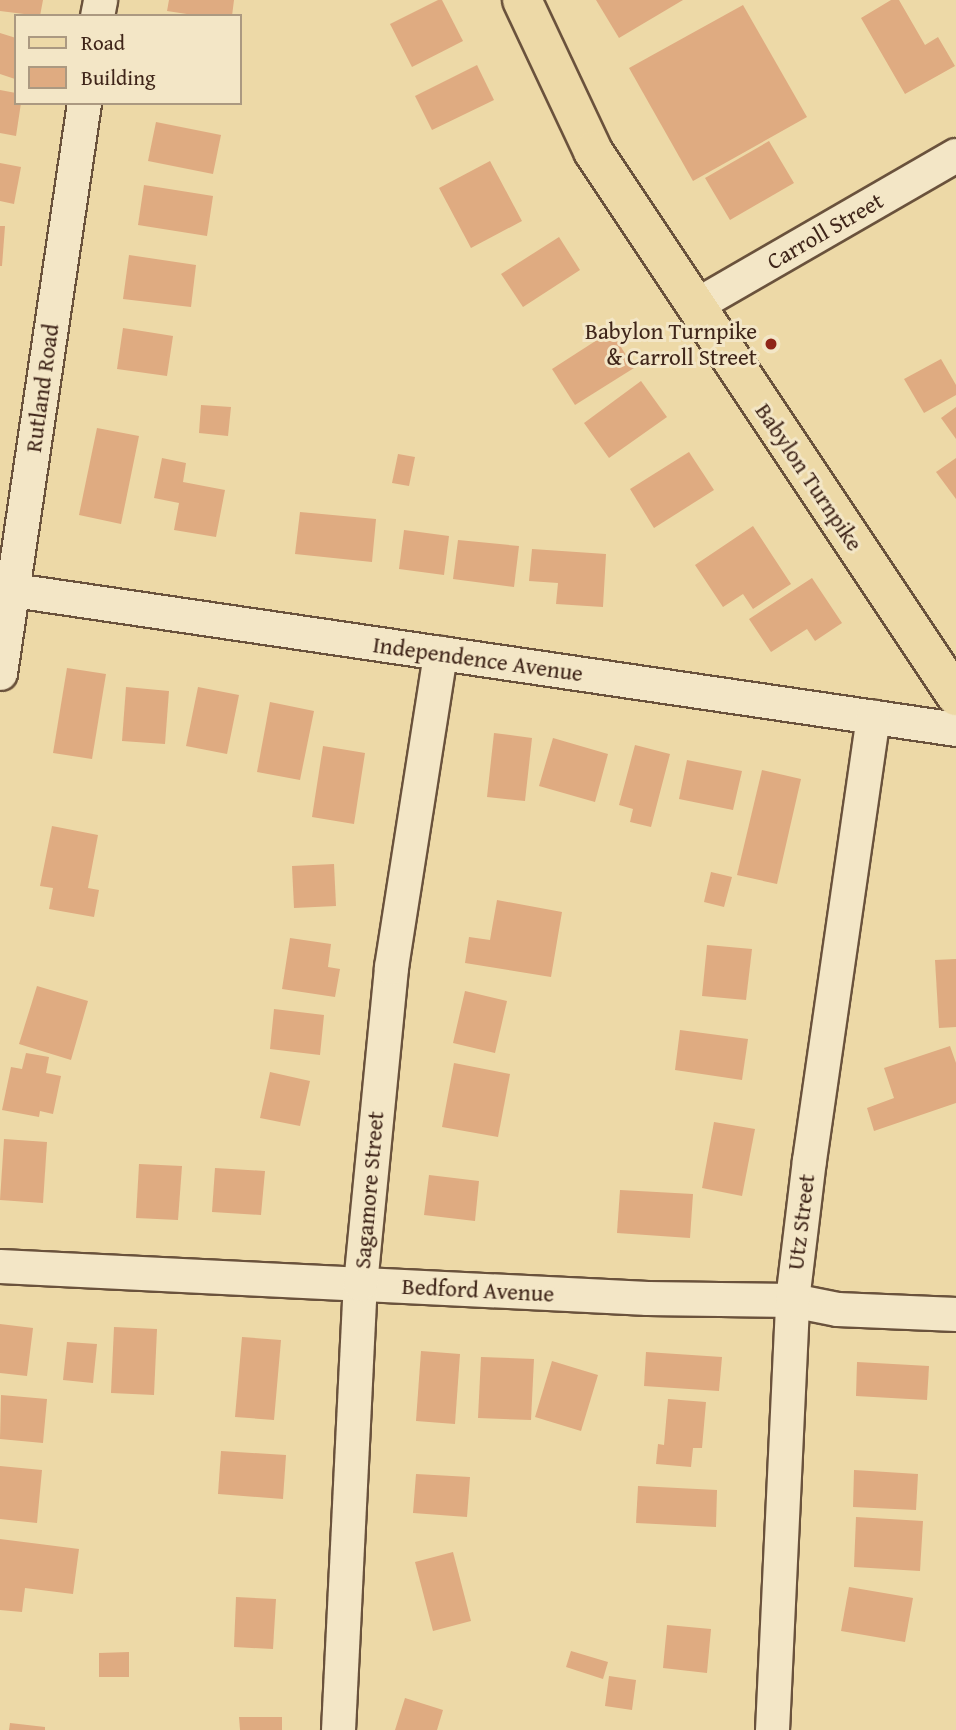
<!DOCTYPE html>
<style>
body{margin:0}
#map{position:relative;width:956px;height:1730px;overflow:hidden;background:#edd9a7;font-family:"Gentium Book Plus",serif}
div>[style]{position:absolute}
[style*='--x']{left:calc(var(--x)*1px);top:calc(var(--y)*1px);width:calc(var(--w)*1px);rotate:calc(var(--a)*1deg)}
.building>*{inset:0;background:#dfab81}
.roads{filter:drop-shadow(2px 0 #6a523c) drop-shadow(-2px 0 #6a523c) drop-shadow(0 2px #6a523c) drop-shadow(0 -2px #6a523c)}
.street>*{height:33px;margin:-16.5px;padding:0 16.5px;transform-origin:16.5px;border-radius:16.5px;background:#f3e6c6}
.primary>*{height:38px;margin:-19px;padding:0 19px;transform-origin:19px;border-radius:19px;background:#edd9a7}
.dots>*{width:19px;height:19px;translate:-50% -50%;box-sizing:border-box;border:4px solid #f3e6c6;border-radius:50%}
span{translate:-50% -50%;white-space:nowrap;text-align:center;line-height:1.15;-webkit-text-stroke:6px #f3e6c6;paint-order:stroke}
.street-label{font-size:23px;color:#3f2519}
.poi-label{font-size:23px;color:#3f2519}
.right{translate:-100% -50%;text-align:right}
.legend{position:absolute;left:14px;top:14px;width:228px;height:91px;box-sizing:border-box;background:#f3e6c6;border:2px solid #ab9981;margin:0;padding:9px 12px;list-style:none;font-size:21px;color:#3f2519}
.legend li{display:flex;align-items:center;gap:14px;height:35px}
.legend b{width:35px;border:2px solid #ab9981}
</style>
<div id="map">
<div class="building">
<div style="clip-path:polygon(0 0,43px 0,40px 16px,0 11px)"></div>
<div style="clip-path:polygon(169px 0,234px 0,232px 16px,200px 16px,167px 11px)"></div>
<div style="clip-path:polygon(438px 0,442px 0,463px 41px,412px 67px,390px 24px)"></div>
<div style="clip-path:polygon(596px 0,683px 0,619px 38px)"></div>
<div style="clip-path:polygon(891px 0,899px 0,925px 45px,938px 37px,955px 66px,905px 94px,861px 18px)"></div>
<div style="clip-path:polygon(743px 5px,807px 117px,693px 181px,629px 68px)"></div>
<div style="clip-path:polygon(0 33px,16px 38px,15px 79px,0 74px)"></div>
<div style="clip-path:polygon(477px 65px,494px 100px,432px 130px,415px 96px)"></div>
<div style="clip-path:polygon(0 90px,16px 93px,16px 103px,21px 103px,16px 136px,0 133px)"></div>
<div style="clip-path:polygon(156px 122px,221px 135px,213px 174px,148px 161px)"></div>
<div style="clip-path:polygon(769px 141px,794px 183px,730px 220px,705px 178px)"></div>
<div style="clip-path:polygon(490px 161px,522px 221px,471px 248px,439px 188px)"></div>
<div style="clip-path:polygon(0 163px,21px 167px,14px 204px,0 201px)"></div>
<div style="clip-path:polygon(144px 185px,213px 196px,207px 236px,138px 225px)"></div>
<div style="clip-path:polygon(0 226px,5px 226px,2px 266px,0 266px)"></div>
<div style="clip-path:polygon(559px 237px,580px 270px,523px 307px,501px 274px)"></div>
<div style="clip-path:polygon(129px 255px,196px 265px,191px 307px,123px 299px)"></div>
<div style="clip-path:polygon(123px 328px,173px 336px,167px 376px,117px 369px)"></div>
<div style="clip-path:polygon(611px 331px,634px 368px,575px 405px,552px 369px)"></div>
<div style="clip-path:polygon(941px 359px,956px 385px,956px 395px,924px 413px,904px 379px)"></div>
<div style="clip-path:polygon(641px 381px,667px 417px,609px 458px,584px 423px)"></div>
<div style="clip-path:polygon(201px 405px,231px 407px,228px 436px,199px 433px)"></div>
<div style="clip-path:polygon(956px 407px,956px 439px,941px 418px)"></div>
<div style="clip-path:polygon(97px 428px,139px 436px,121px 524px,79px 515px)"></div>
<div style="clip-path:polygon(689px 452px,714px 490px,654px 528px,630px 489px)"></div>
<div style="clip-path:polygon(398px 454px,415px 457px,409px 486px,392px 483px)"></div>
<div style="clip-path:polygon(162px 458px,186px 463px,183px 482px,225px 490px,216px 537px,174px 530px,179px 503px,154px 498px)"></div>
<div style="clip-path:polygon(956px 458px,956px 499px,936px 472px)"></div>
<div style="clip-path:polygon(300px 512px,376px 519px,372px 562px,295px 554px)"></div>
<div style="clip-path:polygon(753px 526px,791px 584px,753px 609px,743px 594px,723px 607px,695px 565px)"></div>
<div style="clip-path:polygon(404px 530px,449px 536px,444px 575px,399px 569px)"></div>
<div style="clip-path:polygon(458px 540px,519px 546px,514px 587px,453px 579px)"></div>
<div style="clip-path:polygon(532px 549px,606px 554px,603px 607px,556px 604px,558px 583px,529px 581px)"></div>
<div style="clip-path:polygon(812px 578px,842px 623px,815px 641px,807px 629px,771px 652px,749px 619px)"></div>
<div style="clip-path:polygon(67px 668px,106px 674px,92px 759px,53px 753px)"></div>
<div style="clip-path:polygon(126px 687px,169px 691px,165px 744px,122px 741px)"></div>
<div style="clip-path:polygon(198px 687px,239px 695px,227px 754px,186px 746px)"></div>
<div style="clip-path:polygon(270px 702px,314px 711px,300px 780px,257px 772px)"></div>
<div style="clip-path:polygon(494px 733px,532px 738px,525px 801px,487px 797px)"></div>
<div style="clip-path:polygon(553px 738px,608px 754px,595px 802px,539px 786px)"></div>
<div style="clip-path:polygon(635px 745px,670px 754px,651px 827px,630px 822px,633px 809px,619px 805px)"></div>
<div style="clip-path:polygon(323px 746px,365px 753px,354px 824px,312px 817px)"></div>
<div style="clip-path:polygon(687px 760px,742px 771px,733px 810px,679px 799px)"></div>
<div style="clip-path:polygon(762px 770px,801px 779px,777px 884px,737px 875px)"></div>
<div style="clip-path:polygon(52px 826px,98px 835px,88px 888px,99px 890px,94px 917px,49px 909px,53px 888px,40px 886px)"></div>
<div style="clip-path:polygon(334px 864px,336px 906px,294px 908px,292px 866px)"></div>
<div style="clip-path:polygon(711px 872px,732px 877px,724px 907px,704px 902px)"></div>
<div style="clip-path:polygon(497px 900px,562px 912px,551px 977px,465px 963px,469px 937px,490px 940px)"></div>
<div style="clip-path:polygon(290px 938px,331px 944px,328px 967px,340px 969px,335px 997px,282px 989px)"></div>
<div style="clip-path:polygon(707px 945px,752px 949px,746px 1000px,702px 996px)"></div>
<div style="clip-path:polygon(956px 959px,956px 1027px,939px 1028px,935px 960px)"></div>
<div style="clip-path:polygon(37px 986px,88px 1001px,71px 1060px,19px 1044px)"></div>
<div style="clip-path:polygon(465px 991px,507px 1001px,495px 1053px,453px 1043px)"></div>
<div style="clip-path:polygon(274px 1009px,324px 1015px,320px 1055px,270px 1049px)"></div>
<div style="clip-path:polygon(680px 1030px,748px 1039px,742px 1080px,675px 1070px)"></div>
<div style="clip-path:polygon(950px 1046px,956px 1063px,956px 1103px,874px 1131px,867px 1108px,894px 1098px,884px 1068px)"></div>
<div style="clip-path:polygon(26px 1053px,49px 1057px,46px 1073px,61px 1076px,53px 1114px,40px 1111px,39px 1117px,2px 1110px,11px 1067px,22px 1069px)"></div>
<div style="clip-path:polygon(454px 1063px,510px 1074px,498px 1137px,442px 1127px)"></div>
<div style="clip-path:polygon(270px 1072px,310px 1081px,300px 1126px,260px 1118px)"></div>
<div style="clip-path:polygon(714px 1122px,755px 1129px,742px 1196px,702px 1188px)"></div>
<div style="clip-path:polygon(4px 1139px,47px 1142px,43px 1203px,0 1200px)"></div>
<div style="clip-path:polygon(139px 1164px,182px 1166px,178px 1220px,136px 1218px)"></div>
<div style="clip-path:polygon(215px 1168px,265px 1171px,261px 1215px,212px 1212px)"></div>
<div style="clip-path:polygon(429px 1175px,479px 1181px,475px 1221px,424px 1215px)"></div>
<div style="clip-path:polygon(620px 1190px,693px 1194px,690px 1238px,617px 1233px)"></div>
<div style="clip-path:polygon(0 1324px,33px 1328px,27px 1376px,0 1373px)"></div>
<div style="clip-path:polygon(114px 1327px,157px 1329px,154px 1395px,111px 1393px)"></div>
<div style="clip-path:polygon(242px 1337px,281px 1340px,274px 1420px,235px 1417px)"></div>
<div style="clip-path:polygon(67px 1342px,97px 1344px,93px 1383px,63px 1380px)"></div>
<div style="clip-path:polygon(421px 1351px,460px 1354px,455px 1424px,416px 1421px)"></div>
<div style="clip-path:polygon(646px 1352px,722px 1357px,719px 1391px,644px 1386px)"></div>
<div style="clip-path:polygon(481px 1357px,534px 1359px,531px 1420px,478px 1418px)"></div>
<div style="clip-path:polygon(552px 1361px,598px 1375px,581px 1431px,535px 1417px)"></div>
<div style="clip-path:polygon(857px 1362px,929px 1366px,927px 1400px,856px 1396px)"></div>
<div style="clip-path:polygon(1px 1395px,47px 1399px,43px 1443px,0 1439px)"></div>
<div style="clip-path:polygon(668px 1399px,706px 1402px,702px 1448px,693px 1448px,691px 1467px,656px 1464px,658px 1444px,664px 1445px)"></div>
<div style="clip-path:polygon(221px 1451px,286px 1455px,283px 1499px,218px 1494px)"></div>
<div style="clip-path:polygon(0 1466px,42px 1470px,37px 1523px,0 1519px)"></div>
<div style="clip-path:polygon(854px 1470px,918px 1474px,916px 1510px,853px 1507px)"></div>
<div style="clip-path:polygon(416px 1474px,470px 1477px,467px 1517px,413px 1513px)"></div>
<div style="clip-path:polygon(638px 1486px,717px 1490px,716px 1527px,636px 1523px)"></div>
<div style="clip-path:polygon(856px 1517px,923px 1521px,920px 1571px,854px 1567px)"></div>
<div style="clip-path:polygon(0 1539px,79px 1549px,73px 1594px,25px 1588px,22px 1612px,0 1610px)"></div>
<div style="clip-path:polygon(453px 1552px,471px 1621px,433px 1631px,415px 1562px)"></div>
<div style="clip-path:polygon(849px 1587px,913px 1598px,905px 1642px,841px 1631px)"></div>
<div style="clip-path:polygon(236px 1597px,276px 1599px,273px 1649px,234px 1647px)"></div>
<div style="clip-path:polygon(667px 1625px,711px 1629px,707px 1673px,663px 1668px)"></div>
<div style="clip-path:polygon(571px 1651px,608px 1662px,603px 1679px,566px 1667px)"></div>
<div style="clip-path:polygon(129px 1652px,129px 1677px,99px 1677px,99px 1653px)"></div>
<div style="clip-path:polygon(609px 1676px,636px 1680px,632px 1710px,605px 1706px)"></div>
<div style="clip-path:polygon(405px 1698px,443px 1710px,437px 1730px,395px 1730px)"></div>
<div style="clip-path:polygon(239px 1717px,282px 1717px,282px 1730px,240px 1730px)"></div>
<div style="clip-path:polygon(10px 1723px,45px 1727px,45px 1730px,9px 1730px)"></div>
</div>
<div class="roads">
<div class="street">
<div style="--x:97;--y:16;--w:16;--a:-79"></div>
<div style="--x:694;--y:306;--w:302;--a:-30"></div>
<div style="--x:0;--y:588;--w:966;--a:8.39"></div>
<div style="--x:0;--y:673;--w:576;--a:-81.62"></div>
<div style="--x:0;--y:1266;--w:648;--a:2.83"></div>
<div style="--x:647;--y:1298;--w:145;--a:0.8"></div>
<div style="--x:792;--y:1300;--w:46;--a:11.3"></div>
<div style="--x:837;--y:1309;--w:119;--a:2.4"></div>
<div style="--x:338;--y:1730;--w:447;--a:-87.2"></div>
<div style="--x:360;--y:1284;--w:319;--a:-84.4"></div>
<div style="--x:391;--y:967;--w:318;--a:-81.1"></div>
<div style="--x:772;--y:1730;--w:430;--a:-87.3"></div>
<div style="--x:792;--y:1300;--w:141;--a:-83.1"></div>
<div style="--x:809;--y:1160;--w:448;--a:-81.8"></div>
</div>
<div class="primary">
<div style="--x:522;--y:0;--w:167;--a:64.8"></div>
<div style="--x:593;--y:151;--w:655;--a:56.33"></div>
</div>
</div>
<div class="dots">
<div style="left:771px;top:344px;background:#8f2418"></div>
</div>
<div class="street-label">
<span style="left:825px;top:231px;rotate:-30deg">Carroll Street</span>
<span style="left:42px;top:388px;rotate:-82deg">Rutland Road</span>
<span style="left:809px;top:477px;rotate:56deg">Babylon Turnpike</span>
<span style="left:478px;top:659px;rotate:8deg">Independence Avenue</span>
<span style="left:369px;top:1190px;rotate:-85deg">Sagamore Street</span>
<span style="left:801px;top:1222px;rotate:-83deg">Utz Street</span>
<span style="left:478px;top:1290px;rotate:3deg">Bedford Avenue</span>
</div>
<div class="poi-label">
<span class="right" style="left:757px;top:344px">Babylon Turnpike<br>&amp; Carroll Street</span>
</div>
<ul class="legend">
<li><b style="height:9px;background:#edd9a7"></b>Road</li>
<li><b style="height:19px;background:#dfab81"></b>Building</li>
</ul>
</div>
